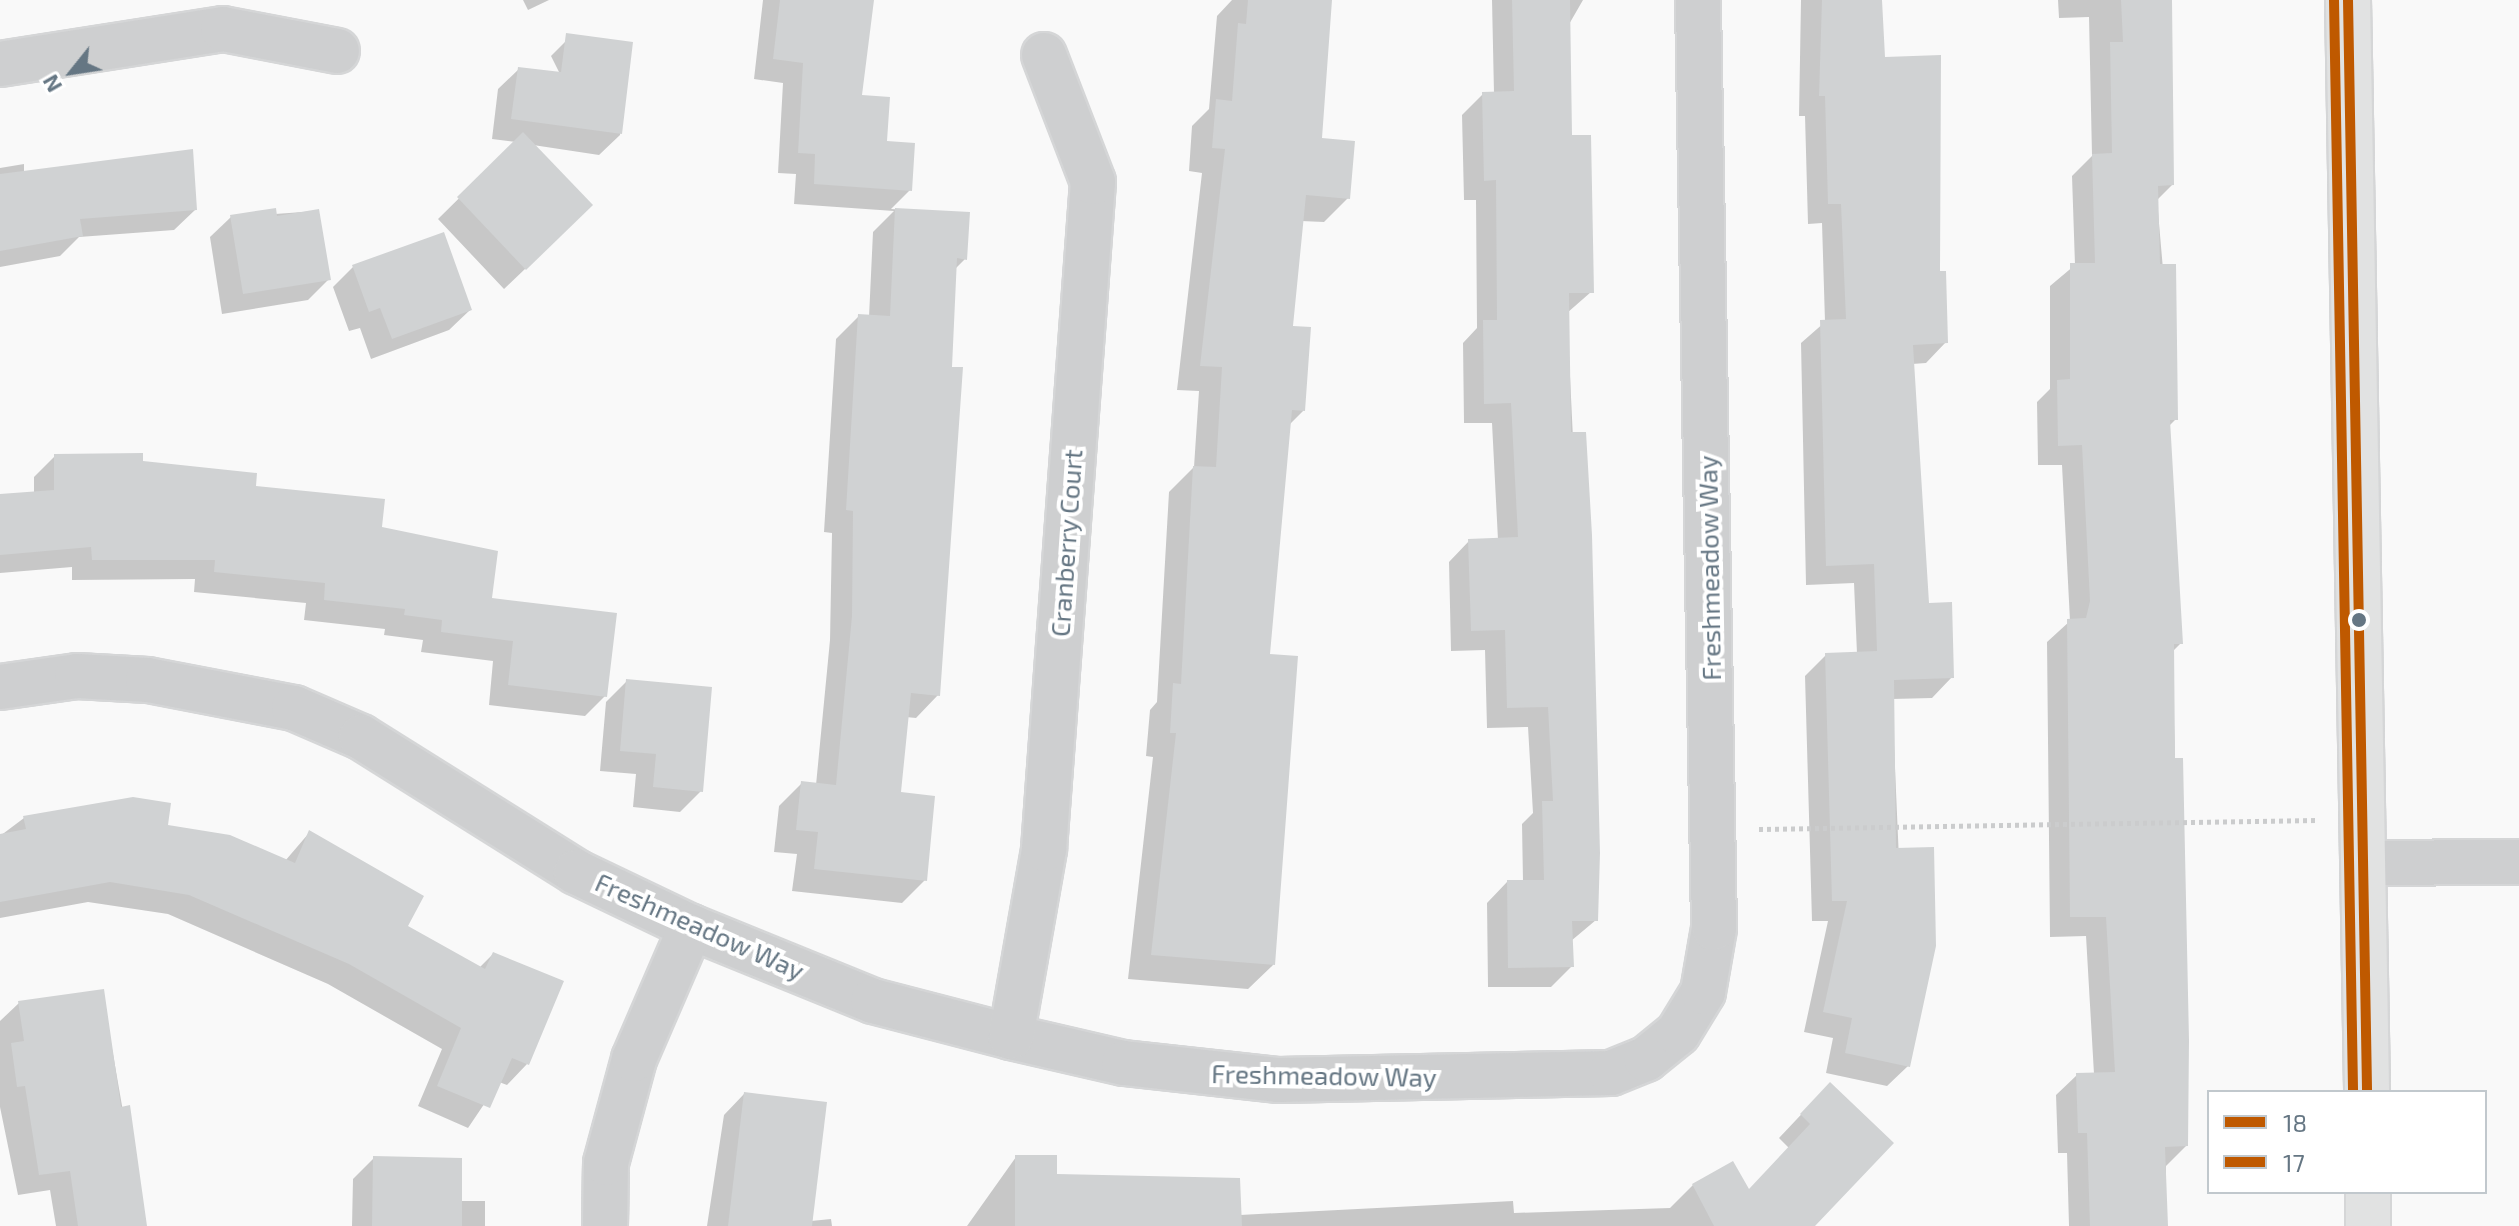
<!DOCTYPE html>
<style>
body{margin:0}
#map{position:relative;width:2519px;height:1226px;overflow:hidden;background:#f9f9f9;font-family:"Exo 2",sans-serif}
div>[style]{position:absolute}
[style*='--x']{left:calc(var(--x)*1px);top:calc(var(--y)*1px);width:calc(var(--w)*1px);rotate:calc(var(--a)*1deg)}
.shadow>*{inset:0;background:#0003}
.building>*{inset:0;background:#d0d2d3}
.path>*{height:5px;margin-top:-2.5px;transform-origin:0;background:repeating-linear-gradient(90deg,#cbcccd 0 4px,transparent 0 8px)}
.roads{filter:drop-shadow(2px 0 #d5d6d7) drop-shadow(-2px 0 #d5d6d7) drop-shadow(0 2px #d5d6d7) drop-shadow(0 -2px #d5d6d7)}
.street>*{height:44px;margin:-22px;padding:0 22px;transform-origin:22px;border-radius:22px;background:#cecfd0}
.secondary>*{height:44px;margin:-22px;padding:0 22px;transform-origin:22px;border-radius:22px;background:#e1e2e2}
.bus-1>*{height:10px;margin:-5px;padding:0 5px;transform-origin:5px;border-radius:5px;background:#bf5900}
.bus-2>*{height:10px;margin:-5px;padding:0 5px;transform-origin:5px;border-radius:5px;background:#bf5900}
.dots>*{width:22px;height:22px;translate:-50% -50%;box-sizing:border-box;border:4px solid #fff;border-radius:50%}
span{translate:-50% -50%;white-space:nowrap;text-align:center;line-height:1.15;-webkit-text-stroke:8px #fff;paint-order:stroke}
.street-label{font-size:26px;color:#657683}
.legend{position:absolute;left:2207px;top:1090px;width:280px;height:104px;box-sizing:border-box;background:#fff;border:2px solid #c1c8cd;margin:0;padding:10px 14px;list-style:none;font-size:24px;color:#657683}
.legend li{display:flex;align-items:center;gap:16px;height:40px}
.legend b{width:40px;border:2px solid #c1c8cd}
.north{position:absolute;left:32px;top:32px;width:80px;height:80px;-webkit-text-stroke:6px #fff;paint-order:stroke;rotate:240deg;font-size:22px;font-weight:700;line-height:32px;text-align:center;color:#657683}
.north::after{content:'';display:block;margin:auto;width:28px;height:36px;background:#657683;clip-path:polygon(50% 0,100% 100%,50% 72%,0 100%)}
</style>
<div id="map">
<div class="shadow">
<div style="clip-path:polygon(523px 0,549px 0,528px 10px)"></div>
<div style="clip-path:polygon(763px 0,872px 0,860px 97px,910px 190px,891px 209px,968px 214px,965px 259px,955px 269px,938px 695px,916px 718px,906px 717px,899px 794px,925px 880px,902px 903px,792px 891px,797px 854px,774px 852px,779px 806px,802px 783px,816px 785px,830px 640px,832px 533px,824px 532px,836px 339px,859px 316px,869px 317px,873px 232px,894px 211px,794px 204px,796px 174px,778px 173px,783px 83px,754px 79px)"></div>
<div style="clip-path:polygon(1232px 0,1330px 0,1320px 140px,1348px 198px,1324px 222px,1301px 221px,1290px 328px,1304px 410px,1289px 425px,1268px 656px,1273px 965px,1248px 989px,1128px 979px,1153px 757px,1146px 756px,1150px 710px,1157px 702px,1169px 492px,1194px 467px,1199px 391px,1177px 390px,1202px 173px,1189px 171px,1192px 126px,1209px 109px,1217px 16px)"></div>
<div style="clip-path:polygon(1492px 0,1583px 0,1568px 26px,1571px 137px,1591px 292px,1567px 313px,1596px 920px,1571px 941px,1572px 966px,1551px 987px,1488px 987px,1487px 903px,1507px 882px,1523px 882px,1522px 824px,1533px 813px,1528px 727px,1487px 728px,1485px 650px,1451px 651px,1449px 562px,1469px 541px,1498px 540px,1492px 423px,1464px 423px,1463px 343px,1477px 328px,1476px 200px,1464px 200px,1462px 115px,1483px 94px,1494px 94px)"></div>
<div style="clip-path:polygon(1801px 0,1880px 0,1883px 59px,1938px 273px,1946px 342px,1926px 363px,1912px 364px,1927px 605px,1952px 677px,1932px 698px,1892px 699px,1908px 1066px,1887px 1086px,1826px 1073px,1833px 1038px,1804px 1032px,1828px 921px,1812px 921px,1805px 676px,1826px 655px,1857px 654px,1854px 583px,1806px 585px,1801px 343px,1825px 322px,1822px 223px,1808px 224px,1805px 116px,1799px 116px)"></div>
<div style="clip-path:polygon(2058px 0,2170px 0,2172px 185px,2157px 200px,2176px 419px,2168px 427px,2181px 643px,2172px 652px,2186px 1146px,2166px 1166px,2166px 1226px,2069px 1226px,2067px 1153px,2058px 1153px,2056px 1095px,2077px 1075px,2094px 1074px,2086px 936px,2050px 937px,2047px 642px,2070px 621px,2062px 465px,2038px 465px,2037px 402px,2050px 389px,2050px 286px,2075px 265px,2072px 176px,2092px 156px,2089px 17px,2059px 18px)"></div>
<div style="clip-path:polygon(571px 36px,631px 44px,620px 135px,599px 155px,533px 145px,570px 226px,504px 289px,438px 219px,516px 142px,492px 139px,498px 89px,519px 69px,560px 74px,551px 56px)"></div>
<div style="clip-path:polygon(24px 164px,24px 172px,195px 210px,174px 230px,79px 237px,60px 256px,0 267px,0 168px)"></div>
<div style="clip-path:polygon(317px 211px,329px 279px,308px 300px,222px 314px,210px 237px,231px 217px)"></div>
<div style="clip-path:polygon(353px 267px,470px 310px,449px 330px,371px 359px,360px 328px,349px 331px,333px 287px)"></div>
<div style="clip-path:polygon(55px 456px,141px 463px,254px 488px,380px 529px,490px 600px,605px 696px,585px 716px,489px 705px,493px 661px,421px 652px,423px 640px,384px 635px,385px 629px,304px 620px,306px 603px,194px 592px,195px 579px,72px 580px,72px 567px,0 573px,0 496px,34px 494px,34px 477px)"></div>
<div style="clip-path:polygon(627px 681px,701px 791px,680px 812px,633px 807px,636px 774px,600px 771px,606px 702px)"></div>
<div style="clip-path:polygon(24px 818px,165px 826px,285px 861px,309px 833px,405px 927px,479px 968px,493px 954px,527px 1064px,507px 1085px,499px 1082px,468px 1128px,418px 1106px,442px 1049px,328px 984px,168px 914px,88px 902px,0 918px,0 836px)"></div>
<div style="clip-path:polygon(102px 991px,143px 1226px,56px 1226px,50px 1190px,18px 1195px,0 1107px,0 1021px,19px 1003px)"></div>
<div style="clip-path:polygon(1830px 1084px,1813px 1226px,967px 1226px,1016px 1157px,1055px 1176px,1240px 1215px,1513px 1201px,1514px 1213px,1670px 1208px,1693px 1185px,1748px 1192px,1789px 1148px,1779px 1138px)"></div>
<div style="clip-path:polygon(744px 1094px,811px 1221px,831px 1219px,832px 1226px,707px 1226px,724px 1115px)"></div>
<div style="clip-path:polygon(374px 1158px,460px 1201px,485px 1201px,485px 1226px,352px 1226px,353px 1179px)"></div>
</div>
<div class="building">
<div style="clip-path:polygon(780px 0,874px 0,862px 95px,890px 97px,887px 141px,915px 143px,912px 191px,814px 184px,815px 154px,798px 153px,803px 63px,773px 59px)"></div>
<div style="clip-path:polygon(1248px 0,1332px 0,1322px 138px,1355px 141px,1350px 199px,1306px 195px,1293px 326px,1311px 327px,1305px 411px,1292px 410px,1270px 654px,1298px 656px,1275px 965px,1151px 955px,1176px 733px,1170px 733px,1173px 683px,1181px 684px,1193px 466px,1216px 467px,1222px 367px,1200px 366px,1225px 149px,1212px 148px,1216px 99px,1232px 101px,1238px 23px,1246px 24px)"></div>
<div style="clip-path:polygon(1512px 0,1570px 0,1572px 135px,1591px 135px,1594px 293px,1569px 293px,1571px 432px,1586px 432px,1592px 535px,1600px 853px,1598px 921px,1572px 921px,1574px 967px,1508px 968px,1507px 880px,1544px 880px,1542px 801px,1553px 801px,1548px 707px,1507px 708px,1505px 630px,1471px 631px,1468px 539px,1518px 537px,1511px 403px,1484px 404px,1483px 320px,1497px 320px,1496px 180px,1484px 181px,1482px 92px,1514px 91px)"></div>
<div style="clip-path:polygon(1822px 0,1882px 0,1885px 57px,1941px 55px,1940px 271px,1946px 271px,1948px 343px,1913px 345px,1929px 603px,1952px 602px,1954px 678px,1894px 680px,1896px 848px,1934px 847px,1936px 946px,1910px 1067px,1845px 1053px,1852px 1018px,1823px 1012px,1847px 901px,1832px 901px,1825px 653px,1877px 651px,1874px 564px,1826px 566px,1820px 320px,1846px 319px,1841px 204px,1828px 204px,1825px 96px,1819px 96px)"></div>
<div style="clip-path:polygon(2121px 0,2172px 0,2174px 185px,2158px 186px,2160px 264px,2176px 264px,2178px 420px,2170px 420px,2183px 644px,2174px 644px,2175px 758px,2183px 758px,2189px 1040px,2188px 1146px,2165px 1147px,2168px 1226px,2090px 1226px,2087px 1133px,2078px 1133px,2076px 1073px,2115px 1072px,2106px 917px,2070px 917px,2067px 619px,2086px 618px,2090px 601px,2082px 445px,2058px 446px,2057px 380px,2070px 379px,2070px 263px,2095px 263px,2092px 154px,2112px 153px,2110px 42px,2123px 42px)"></div>
<div style="clip-path:polygon(566px 33px,633px 42px,622px 134px,511px 119px,518px 67px,561px 72px)"></div>
<div style="clip-path:polygon(523px 132px,593px 205px,526px 270px,457px 197px)"></div>
<div style="clip-path:polygon(193px 149px,197px 210px,80px 219px,83px 236px,0 251px,0 174px)"></div>
<div style="clip-path:polygon(276px 208px,277px 216px,319px 209px,331px 280px,243px 294px,230px 215px)"></div>
<div style="clip-path:polygon(895px 208px,970px 212px,967px 260px,957px 258px,952px 367px,963px 367px,940px 696px,911px 693px,901px 792px,935px 796px,927px 881px,814px 869px,818px 832px,796px 830px,801px 781px,836px 785px,852px 616px,853px 511px,846px 510px,858px 314px,890px 316px)"></div>
<div style="clip-path:polygon(444px 232px,472px 310px,392px 339px,380px 308px,369px 312px,352px 265px)"></div>
<div style="clip-path:polygon(143px 453px,143px 461px,257px 473px,256px 486px,385px 499px,382px 527px,498px 551px,492px 598px,617px 613px,607px 697px,508px 685px,513px 641px,441px 632px,442px 620px,404px 615px,405px 609px,324px 600px,325px 583px,214px 572px,215px 560px,92px 560px,91px 547px,0 555px,0 494px,54px 490px,54px 454px)"></div>
<div style="clip-path:polygon(626px 679px,712px 687px,703px 792px,653px 787px,656px 754px,620px 751px)"></div>
<div style="clip-path:polygon(133px 797px,171px 803px,168px 825px,230px 835px,295px 863px,309px 830px,424px 896px,408px 926px,485px 969px,493px 952px,564px 981px,529px 1065px,512px 1058px,490px 1108px,437px 1086px,461px 1028px,349px 964px,189px 895px,110px 882px,0 902px,0 834px,26px 829px,23px 816px)"></div>
<div style="clip-path:polygon(104px 989px,121px 1107px,130px 1105px,147px 1226px,78px 1226px,70px 1171px,39px 1175px,25px 1086px,17px 1087px,11px 1043px,24px 1041px,18px 1001px)"></div>
<div style="clip-path:polygon(1830px 1082px,1894px 1143px,1815px 1226px,1714px 1226px,1692px 1184px,1733px 1161px,1749px 1189px,1810px 1124px,1800px 1114px)"></div>
<div style="clip-path:polygon(744px 1092px,827px 1102px,812px 1226px,728px 1226px)"></div>
<div style="clip-path:polygon(1015px 1155px,1057px 1155px,1057px 1174px,1240px 1178px,1242px 1226px,1015px 1226px)"></div>
<div style="clip-path:polygon(373px 1156px,462px 1158px,462px 1226px,372px 1226px)"></div>
</div>
<div class="path">
<div style="--x:1759;--y:829;--w:558;--a:-0.92"></div>
</div>
<div class="roads">
<div class="street">
<div style="--x:0;--y:64;--w:226;--a:-8.9"></div>
<div style="--x:223;--y:29;--w:116;--a:10.9"></div>
<div style="--x:0;--y:687;--w:78;--a:-8.1"></div>
<div style="--x:77;--y:676;--w:71;--a:3.2"></div>
<div style="--x:148;--y:680;--w:149;--a:10.9"></div>
<div style="--x:294;--y:708;--w:73;--a:23.4"></div>
<div style="--x:361;--y:737;--w:254;--a:32.1"></div>
<div style="--x:576;--y:872;--w:127;--a:25.6"></div>
<div style="--x:691;--y:927;--w:196;--a:22.1"></div>
<div style="--x:873;--y:1001;--w:143;--a:14.6"></div>
<div style="--x:1011;--y:1037;--w:116;--a:13"></div>
<div style="--x:1124;--y:1063;--w:156;--a:6.3"></div>
<div style="--x:1279;--y:1080;--w:332;--a:-1.2"></div>
<div style="--x:1611;--y:1073;--w:38;--a:-22"></div>
<div style="--x:1646;--y:1059;--w:41;--a:-39.1"></div>
<div style="--x:1678;--y:1033;--w:48;--a:-58.6"></div>
<div style="--x:1703;--y:992;--w:65;--a:-80.2"></div>
<div style="--x:1714;--y:928;--w:928;--a:-90.99"></div>
<div style="--x:2364;--y:863;--w:155;--a:-0.4"></div>
<div style="--x:1011;--y:1037;--w:191;--a:-80"></div>
<div style="--x:1044;--y:849;--w:669;--a:-85.8"></div>
<div style="--x:1093;--y:182;--w:136;--a:-111.1"></div>
<div style="--x:605;--y:1226;--w:63;--a:-89.1"></div>
<div style="--x:606;--y:1163;--w:108;--a:-74.9"></div>
<div style="--x:634;--y:1059;--w:144;--a:-66.6"></div>
</div>
<div class="secondary">
<div style="--x:2348;--y:0;--w:1092;--a:89"></div>
<div style="--x:2368;--y:1192;--w:34;--a:90"></div>
</div>
</div>
<div class="bus-1">
<div style="--x:2348;--y:0;--w:1092;--a:89"></div>
</div>
<div class="bus-2">
<div style="--x:2334;--y:0;--w:1092;--a:89"></div>
</div>
<div class="dots">
<div style="left:2359px;top:620px;background:#657683"></div>
</div>
<div class="street-label">
<span style="left:1066px;top:543px;rotate:-86deg">Cranberry Court</span>
<span style="left:1709px;top:568px;rotate:-91deg">Freshmeadow Way</span>
<span style="left:700px;top:926px;rotate:24deg">Freshmeadow Way</span>
<span style="left:1324px;top:1075px;rotate:1deg">Freshmeadow Way</span>
</div>
<ul class="legend">
<li><b style="height:10px;background:#bf5900"></b>18</li>
<li><b style="height:10px;background:#bf5900"></b>17</li>
</ul>
<div class="north">N</div>
</div>
